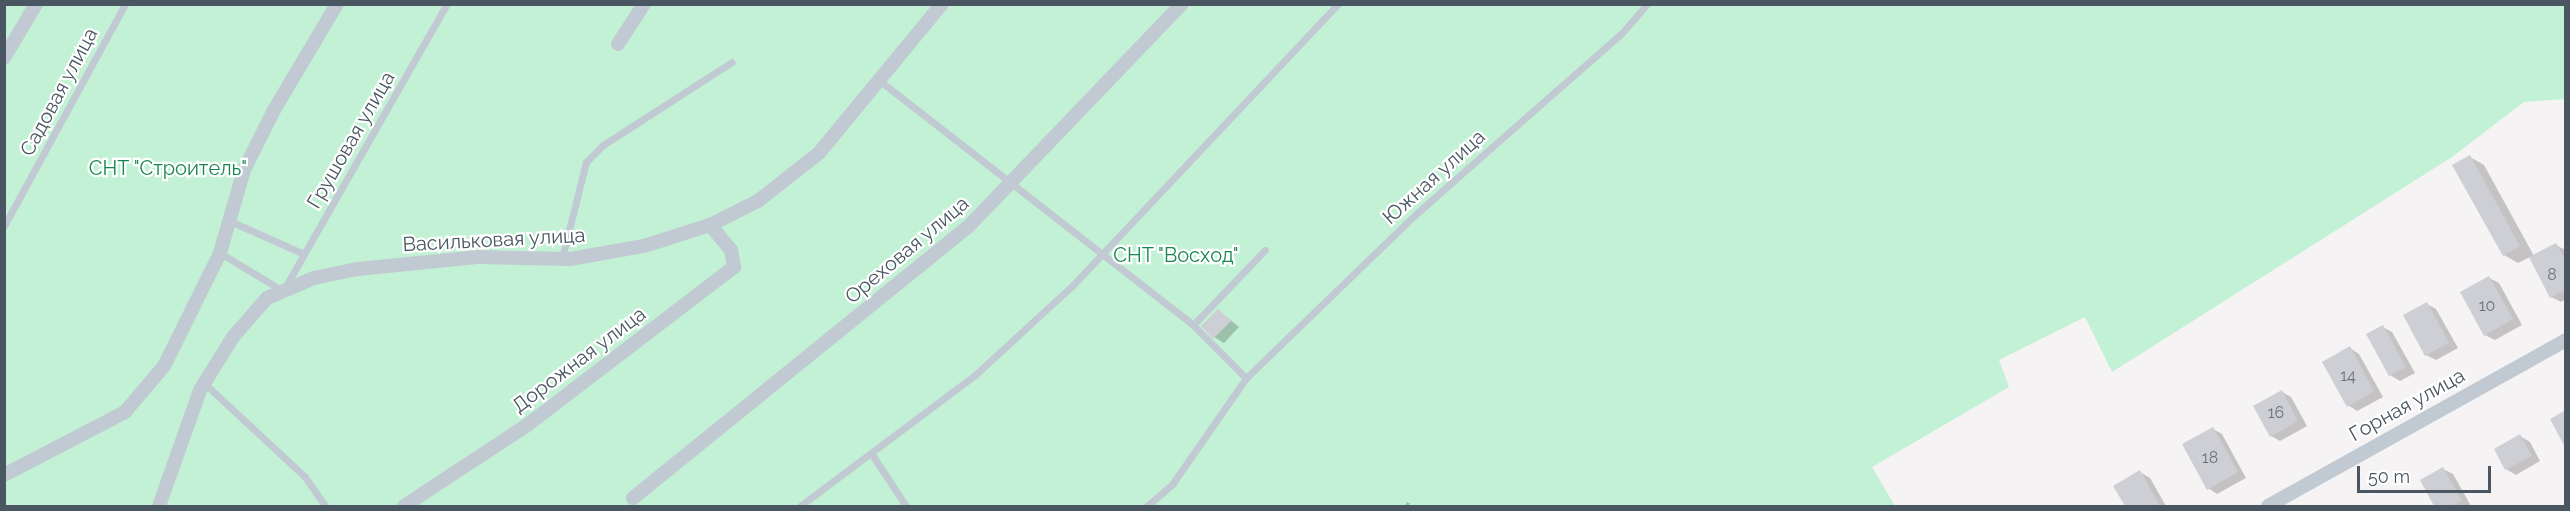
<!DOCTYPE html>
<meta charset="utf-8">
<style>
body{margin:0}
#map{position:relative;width:2570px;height:511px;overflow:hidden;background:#f5f3f3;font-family:Raleway,sans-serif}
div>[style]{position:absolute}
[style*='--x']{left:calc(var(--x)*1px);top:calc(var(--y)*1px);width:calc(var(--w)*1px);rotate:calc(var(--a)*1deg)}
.green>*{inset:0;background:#c3f1d5}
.shadow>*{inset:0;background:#0003}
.building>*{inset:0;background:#cdcfd5}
.path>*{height:3px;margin-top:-1.5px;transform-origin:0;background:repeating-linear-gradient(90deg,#7ad0a6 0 4.5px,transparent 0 7.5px)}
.lane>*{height:7px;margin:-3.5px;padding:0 3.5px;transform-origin:3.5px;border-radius:3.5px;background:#c1cad2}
.street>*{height:14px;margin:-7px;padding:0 7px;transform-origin:7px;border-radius:7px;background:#c1cad2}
span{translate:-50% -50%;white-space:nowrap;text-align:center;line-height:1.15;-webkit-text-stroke:4.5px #fff;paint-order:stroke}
.number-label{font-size:16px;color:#6b747e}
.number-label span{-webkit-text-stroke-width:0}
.street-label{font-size:20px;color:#4a5661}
.park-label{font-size:20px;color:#17864f}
.frame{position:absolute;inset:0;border:6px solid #4a5661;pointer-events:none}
.scale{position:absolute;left:2357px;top:466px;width:134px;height:27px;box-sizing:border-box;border:3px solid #4a5661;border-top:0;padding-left:8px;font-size:18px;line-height:21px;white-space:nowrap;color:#4a5661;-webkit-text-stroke:4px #fff;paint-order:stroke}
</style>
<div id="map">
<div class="green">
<div style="clip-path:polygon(2565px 4px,2566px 99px,2524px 102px,2452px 157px,2112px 372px,2085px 317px,1999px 360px,2009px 387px,1872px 467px,1895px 506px,5px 506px,4px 5px)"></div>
</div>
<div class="shadow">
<div style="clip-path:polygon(2470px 157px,2484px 165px,2534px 256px,2556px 245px,2565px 250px,2566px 299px,2561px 302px,2551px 297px,2530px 257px,2518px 263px,2504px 255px)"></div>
<div style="clip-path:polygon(2489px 278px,2499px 283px,2522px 325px,2495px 340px,2485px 335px)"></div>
<div style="clip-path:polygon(2427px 304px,2436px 309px,2458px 348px,2436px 360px,2426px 355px)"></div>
<div style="clip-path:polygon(1219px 311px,1239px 327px,1224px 343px,1214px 337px)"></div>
<div style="clip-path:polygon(2383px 327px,2392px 332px,2415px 373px,2400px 381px,2390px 375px)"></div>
<div style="clip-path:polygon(2350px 348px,2359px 354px,2383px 397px,2357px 411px,2348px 405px)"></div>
<div style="clip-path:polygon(2282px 392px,2291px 397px,2307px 426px,2280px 441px,2271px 436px)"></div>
<div style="clip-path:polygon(2213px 429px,2222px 434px,2246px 478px,2217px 494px,2208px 488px)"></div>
<div style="clip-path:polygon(2520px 436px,2530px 442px,2540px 461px,2516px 475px,2506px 469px)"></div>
<div style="clip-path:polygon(2443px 469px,2453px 474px,2471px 506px,2436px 506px,2422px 481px)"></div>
<div style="clip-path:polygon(2140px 472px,2150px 478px,2166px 506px,2127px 506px,2115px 486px)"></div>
</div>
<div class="building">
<div style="clip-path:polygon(2470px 155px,2520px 246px,2503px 256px,2452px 165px)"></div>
<div style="clip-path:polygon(2556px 243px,2566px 261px,2566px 289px,2550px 298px,2529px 257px)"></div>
<div style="clip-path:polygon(2489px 276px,2513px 319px,2484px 336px,2460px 292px)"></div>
<div style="clip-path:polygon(2427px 302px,2449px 343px,2425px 356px,2403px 315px)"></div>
<div style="clip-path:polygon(1218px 309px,1231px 321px,1213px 339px,1201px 326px)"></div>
<div style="clip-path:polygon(2383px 325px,2406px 367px,2389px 376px,2366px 334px)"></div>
<div style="clip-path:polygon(2350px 346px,2374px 391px,2347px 407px,2322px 362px)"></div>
<div style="clip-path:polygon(2282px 390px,2298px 421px,2270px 437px,2253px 406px)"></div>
<div style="clip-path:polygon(2566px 410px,2566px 449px,2550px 419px)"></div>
<div style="clip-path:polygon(2213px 427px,2238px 472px,2207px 490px,2182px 444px)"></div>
<div style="clip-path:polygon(2520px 434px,2532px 456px,2505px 470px,2494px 449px)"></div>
<div style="clip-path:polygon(2443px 467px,2462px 501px,2452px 506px,2434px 506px,2420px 480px)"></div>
<div style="clip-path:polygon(2140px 470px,2160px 506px,2125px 506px,2113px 486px)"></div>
</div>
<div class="path">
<div style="--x:1406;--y:506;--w:7;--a:-56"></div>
</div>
<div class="lane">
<div style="--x:880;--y:81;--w:397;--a:37.9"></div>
<div style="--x:230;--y:221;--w:81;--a:24"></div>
<div style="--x:4;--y:226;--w:253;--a:-61.4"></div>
<div style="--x:220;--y:253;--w:74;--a:31.1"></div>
<div style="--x:283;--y:291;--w:331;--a:-60.3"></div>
<div style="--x:562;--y:258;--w:99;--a:-76"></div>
<div style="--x:586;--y:162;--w:24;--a:-45"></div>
<div style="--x:603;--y:145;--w:153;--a:-32.8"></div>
<div style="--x:1246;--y:378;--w:75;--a:-135"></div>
<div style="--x:1193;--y:325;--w:104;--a:-46.2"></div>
<div style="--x:204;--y:383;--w:138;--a:42.9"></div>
<div style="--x:305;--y:477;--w:35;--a:55"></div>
<div style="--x:871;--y:453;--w:64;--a:56.6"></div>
<div style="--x:800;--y:506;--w:219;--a:-36.8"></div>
<div style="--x:975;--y:375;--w:133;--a:-42.6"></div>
<div style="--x:1073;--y:285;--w:386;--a:-46.7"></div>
<div style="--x:1147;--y:506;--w:35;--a:-41"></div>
<div style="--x:1173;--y:483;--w:128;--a:-55.2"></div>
<div style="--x:1246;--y:378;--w:238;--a:-44"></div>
<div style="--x:1417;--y:213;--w:271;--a:-41.3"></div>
<div style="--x:1621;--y:34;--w:40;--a:-49"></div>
</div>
<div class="street">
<div style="--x:618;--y:44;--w:48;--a:-57"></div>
<div style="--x:4;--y:58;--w:63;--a:-59.3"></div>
<div style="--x:4;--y:475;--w:136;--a:-27.5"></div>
<div style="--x:125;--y:412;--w:60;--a:-49.7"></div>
<div style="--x:164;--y:366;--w:126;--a:-63.6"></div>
<div style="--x:220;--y:253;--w:86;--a:-73.9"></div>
<div style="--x:244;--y:170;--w:67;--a:-63.4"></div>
<div style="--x:274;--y:110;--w:123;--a:-59.3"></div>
<div style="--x:633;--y:498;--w:429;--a:-39"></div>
<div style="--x:967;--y:228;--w:310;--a:-46.2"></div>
<div style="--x:159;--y:506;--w:123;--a:-70.5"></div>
<div style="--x:200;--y:390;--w:62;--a:-58.1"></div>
<div style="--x:233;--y:337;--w:52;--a:-48.9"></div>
<div style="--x:267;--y:298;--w:51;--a:-23.1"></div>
<div style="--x:314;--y:278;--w:45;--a:-11.6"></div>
<div style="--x:358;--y:269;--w:122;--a:-5.7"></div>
<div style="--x:479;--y:257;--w:91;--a:1.3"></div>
<div style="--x:570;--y:259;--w:75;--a:-10"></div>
<div style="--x:644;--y:246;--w:69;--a:-17.7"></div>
<div style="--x:710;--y:225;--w:54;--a:-26.6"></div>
<div style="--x:758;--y:201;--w:78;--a:-38.2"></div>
<div style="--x:819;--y:153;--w:193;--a:-50.5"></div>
<div style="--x:404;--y:506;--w:146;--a:-33.3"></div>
<div style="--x:526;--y:426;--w:262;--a:-37.4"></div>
<div style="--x:734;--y:267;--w:17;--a:-100"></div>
<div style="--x:731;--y:250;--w:33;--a:-130"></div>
<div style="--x:2268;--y:506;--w:341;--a:-29.1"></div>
</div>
<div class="number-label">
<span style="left:2552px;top:275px">8</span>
<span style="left:2487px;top:306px">10</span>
<span style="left:2348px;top:376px">14</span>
<span style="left:2276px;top:413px">16</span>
<span style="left:2210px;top:458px">18</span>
</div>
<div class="street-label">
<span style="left:59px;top:92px;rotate:-62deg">Садовая улица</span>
<span style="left:351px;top:140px;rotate:-60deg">Грушовая улица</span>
<span style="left:1434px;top:177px;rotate:-42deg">Южная улица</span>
<span style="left:494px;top:240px;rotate:-3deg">Васильковая улица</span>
<span style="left:907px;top:250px;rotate:-40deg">Ореховая улица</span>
<span style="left:579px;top:360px;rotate:-37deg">Дорожная улица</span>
<span style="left:2407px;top:405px;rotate:-29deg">Горная улица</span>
</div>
<div class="park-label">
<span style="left:168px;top:168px">СНТ "Строитель"</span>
<span style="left:1176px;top:255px">СНТ "Восход"</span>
</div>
<div class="frame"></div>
<div class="scale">50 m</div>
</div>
